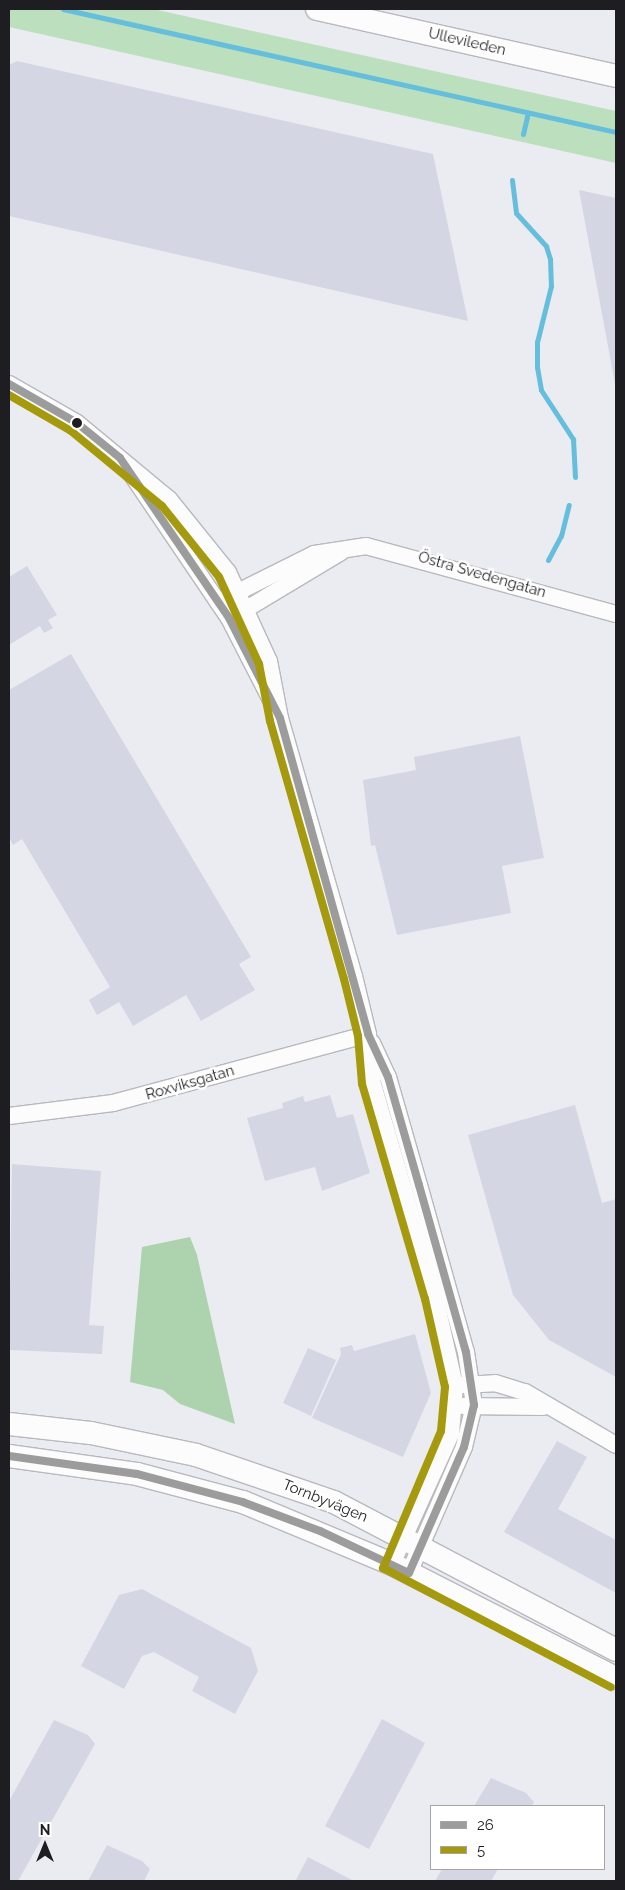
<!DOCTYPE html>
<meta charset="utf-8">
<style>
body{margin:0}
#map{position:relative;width:625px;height:1890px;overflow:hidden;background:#ebecf2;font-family:Raleway,sans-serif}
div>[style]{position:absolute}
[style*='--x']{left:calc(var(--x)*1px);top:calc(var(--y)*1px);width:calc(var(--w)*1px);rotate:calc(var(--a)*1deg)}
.green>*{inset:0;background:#bcdfbd}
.forest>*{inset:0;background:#add2ae}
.stream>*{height:5px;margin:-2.5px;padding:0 2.5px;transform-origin:2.5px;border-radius:2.5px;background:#65bfdc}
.building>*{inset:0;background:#d4d7e3}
.roads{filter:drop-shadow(1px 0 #b8b9be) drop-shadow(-1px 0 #b8b9be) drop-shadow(0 1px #b8b9be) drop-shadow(0 -1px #b8b9be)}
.minor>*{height:16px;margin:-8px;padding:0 8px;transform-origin:8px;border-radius:8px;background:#fcfcfd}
.secondary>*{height:22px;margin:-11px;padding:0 11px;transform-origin:11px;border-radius:11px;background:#fcfcfd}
.bus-1>*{height:8px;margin:-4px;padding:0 4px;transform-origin:4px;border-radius:4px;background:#9c9c9d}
.bus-2>*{height:8px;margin:-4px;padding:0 4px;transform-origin:4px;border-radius:4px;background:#a59a0e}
.dots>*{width:14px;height:14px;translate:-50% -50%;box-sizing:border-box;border:2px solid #fff;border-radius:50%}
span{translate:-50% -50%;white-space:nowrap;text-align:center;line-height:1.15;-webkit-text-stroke:5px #fff;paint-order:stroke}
.street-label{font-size:15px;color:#1e1e22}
.frame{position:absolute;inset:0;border:10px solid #1e1e22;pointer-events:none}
.legend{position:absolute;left:430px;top:1805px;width:175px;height:65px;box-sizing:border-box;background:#fff;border:1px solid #a5a5a7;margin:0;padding:6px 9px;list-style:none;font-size:15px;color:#1e1e22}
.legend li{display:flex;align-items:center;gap:10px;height:25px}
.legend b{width:25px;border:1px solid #a5a5a7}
.north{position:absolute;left:20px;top:1820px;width:50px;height:50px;-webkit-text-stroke:4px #fff;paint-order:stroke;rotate:0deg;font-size:14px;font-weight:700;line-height:20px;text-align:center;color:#1e1e22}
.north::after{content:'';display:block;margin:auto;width:18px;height:22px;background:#1e1e22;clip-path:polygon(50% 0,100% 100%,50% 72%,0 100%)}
</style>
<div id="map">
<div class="green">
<div style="clip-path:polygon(9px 9px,153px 9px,616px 111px,616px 163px,9px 27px)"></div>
</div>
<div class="forest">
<div style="clip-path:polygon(190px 1237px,197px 1255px,235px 1424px,180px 1404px,163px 1390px,130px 1382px,142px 1247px)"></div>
</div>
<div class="stream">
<div style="--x:63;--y:9;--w:567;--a:12.54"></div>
<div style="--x:523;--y:134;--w:22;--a:-77"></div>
<div style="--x:512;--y:180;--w:33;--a:83"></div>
<div style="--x:516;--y:213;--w:45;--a:47.7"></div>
<div style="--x:546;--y:246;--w:14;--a:73"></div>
<div style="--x:550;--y:259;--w:27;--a:88"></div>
<div style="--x:551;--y:286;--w:58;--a:104"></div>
<div style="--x:537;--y:342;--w:25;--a:90"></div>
<div style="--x:537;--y:367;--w:23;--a:80"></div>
<div style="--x:541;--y:390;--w:59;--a:56.9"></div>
<div style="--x:573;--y:439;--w:38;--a:87"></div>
<div style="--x:548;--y:560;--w:27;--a:-62"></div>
<div style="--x:561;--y:536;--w:32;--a:-76"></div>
</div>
<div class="building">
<div style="clip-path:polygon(17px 61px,433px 154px,468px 321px,9px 216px,9px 65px)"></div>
<div style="clip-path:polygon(579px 190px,616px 198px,616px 384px,615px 384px)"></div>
<div style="clip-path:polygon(27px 566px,57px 615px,48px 620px,53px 628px,44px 633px,40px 626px,9px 645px,9px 577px)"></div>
<div style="clip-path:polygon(71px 654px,251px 957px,239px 964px,255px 990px,201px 1021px,186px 995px,133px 1026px,119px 1002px,97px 1015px,89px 1000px,110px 987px,22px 839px,13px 845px,9px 837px,9px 690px)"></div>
<div style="clip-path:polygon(520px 736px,544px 858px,502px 866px,511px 913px,397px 935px,375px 845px,371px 846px,363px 780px,416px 770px,414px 757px)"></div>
<div style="clip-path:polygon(330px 1095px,337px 1118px,353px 1114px,370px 1173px,322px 1191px,315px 1167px,265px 1181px,247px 1118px,283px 1108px,282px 1103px,303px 1096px,305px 1102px)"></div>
<div style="clip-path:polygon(575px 1105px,602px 1203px,616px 1199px,616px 1377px,549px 1340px,513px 1295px,468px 1135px)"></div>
<div style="clip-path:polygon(12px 1164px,101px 1171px,89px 1325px,104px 1326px,102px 1354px,9px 1350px)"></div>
<div style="clip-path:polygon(415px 1334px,431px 1393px,403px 1457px,312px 1418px,341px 1354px,340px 1348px,352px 1345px,354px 1351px)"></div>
<div style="clip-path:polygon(308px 1348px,336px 1360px,311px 1416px,283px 1403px)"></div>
<div style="clip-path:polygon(557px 1441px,587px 1457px,558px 1509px,616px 1540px,616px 1593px,504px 1532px)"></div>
<div style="clip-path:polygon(142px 1589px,251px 1648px,258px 1671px,235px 1714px,192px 1691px,199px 1677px,154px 1652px,142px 1656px,124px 1689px,81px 1666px,119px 1595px)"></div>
<div style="clip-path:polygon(382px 1719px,425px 1743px,369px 1849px,325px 1826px)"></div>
<div style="clip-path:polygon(54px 1720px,88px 1735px,95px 1744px,18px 1881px,9px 1881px,9px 1801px)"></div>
<div style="clip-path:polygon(491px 1778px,526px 1793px,534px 1802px,532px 1806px,474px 1806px)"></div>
<div style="clip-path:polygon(107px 1845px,142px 1861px,150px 1869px,144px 1881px,88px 1881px)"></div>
<div style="clip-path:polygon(308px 1857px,354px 1881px,289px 1881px,296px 1880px)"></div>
<div style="clip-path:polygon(442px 1869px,498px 1869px,491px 1881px,435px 1881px)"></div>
</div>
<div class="roads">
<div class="minor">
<div style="--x:9;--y:384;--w:78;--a:29.8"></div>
<div style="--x:77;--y:423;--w:119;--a:39.6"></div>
<div style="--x:169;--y:499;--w:94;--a:51.1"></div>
<div style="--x:228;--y:572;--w:98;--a:65.3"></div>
<div style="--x:269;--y:661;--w:58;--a:79.1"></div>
<div style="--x:280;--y:718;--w:268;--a:74"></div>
<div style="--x:354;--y:976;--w:60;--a:76.4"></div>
<div style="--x:368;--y:1034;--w:47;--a:85.1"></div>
<div style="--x:372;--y:1081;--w:225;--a:73.7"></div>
<div style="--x:435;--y:1297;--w:91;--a:77.3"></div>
<div style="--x:455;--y:1386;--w:48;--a:94.8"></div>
<div style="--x:451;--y:1434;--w:143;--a:114.4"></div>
<div style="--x:130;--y:472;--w:176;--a:55.9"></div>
<div style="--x:229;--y:618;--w:99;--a:62.9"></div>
<div style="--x:218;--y:602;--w:107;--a:-26.6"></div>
<div style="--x:314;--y:554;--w:53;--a:-8.7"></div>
<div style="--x:366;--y:546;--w:259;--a:15.2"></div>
<div style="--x:238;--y:614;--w:120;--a:-31"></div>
<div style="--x:372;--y:1043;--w:38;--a:65"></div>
<div style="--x:388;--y:1077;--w:112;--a:74"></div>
<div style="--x:419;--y:1185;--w:173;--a:74.3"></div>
<div style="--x:466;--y:1352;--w:54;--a:81.4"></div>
<div style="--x:474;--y:1405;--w:43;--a:103.4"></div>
<div style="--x:464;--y:1447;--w:137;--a:113.6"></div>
<div style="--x:9;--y:1116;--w:105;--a:-7.1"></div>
<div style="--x:113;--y:1103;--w:264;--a:-15.1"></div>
<div style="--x:462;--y:1385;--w:33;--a:-3"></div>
<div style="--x:495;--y:1383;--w:31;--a:17"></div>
<div style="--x:525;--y:1392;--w:105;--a:30.2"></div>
<div style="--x:463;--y:1406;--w:80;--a:0.7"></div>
</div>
<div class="secondary">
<div style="--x:317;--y:9;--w:306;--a:12.6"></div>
<div style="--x:9;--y:1424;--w:82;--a:6.3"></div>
<div style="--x:91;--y:1433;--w:107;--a:11.8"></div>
<div style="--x:196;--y:1455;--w:146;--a:18.8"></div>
<div style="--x:334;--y:1502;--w:318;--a:27.7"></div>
<div style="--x:9;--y:1456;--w:129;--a:8"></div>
<div style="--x:137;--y:1474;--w:110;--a:14.8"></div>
<div style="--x:243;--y:1502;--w:161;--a:22.6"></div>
<div style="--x:392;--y:1564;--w:251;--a:27"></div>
</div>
</div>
<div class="bus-1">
<div style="--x:9;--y:384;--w:78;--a:29.8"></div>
<div style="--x:77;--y:423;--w:55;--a:39.1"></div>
<div style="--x:120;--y:458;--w:194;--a:55.7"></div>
<div style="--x:229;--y:618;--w:112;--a:63"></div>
<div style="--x:280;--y:718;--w:328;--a:74.4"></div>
<div style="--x:368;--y:1034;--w:47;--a:65.1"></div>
<div style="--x:388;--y:1077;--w:112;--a:74"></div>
<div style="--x:419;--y:1185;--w:173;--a:74.3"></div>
<div style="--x:466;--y:1352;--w:54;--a:81.4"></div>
<div style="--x:474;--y:1405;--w:43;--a:103.4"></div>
<div style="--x:464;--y:1447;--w:137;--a:113.6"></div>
<div style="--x:409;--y:1573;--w:98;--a:-154.7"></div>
<div style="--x:320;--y:1531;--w:82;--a:-159.4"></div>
<div style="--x:243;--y:1502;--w:110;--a:-165.2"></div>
<div style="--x:137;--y:1474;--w:129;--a:-172"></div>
</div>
<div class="bus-2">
<div style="--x:9;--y:395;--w:72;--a:30.1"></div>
<div style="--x:71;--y:431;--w:118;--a:39.5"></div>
<div style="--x:162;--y:506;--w:91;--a:51.2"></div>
<div style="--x:219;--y:577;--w:96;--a:65.3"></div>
<div style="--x:259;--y:664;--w:58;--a:79.1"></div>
<div style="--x:270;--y:721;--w:268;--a:74"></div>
<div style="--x:344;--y:979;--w:59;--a:76.2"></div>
<div style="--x:358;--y:1036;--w:48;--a:85.2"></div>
<div style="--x:362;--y:1084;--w:224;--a:73.7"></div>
<div style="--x:425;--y:1299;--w:90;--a:77.2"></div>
<div style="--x:445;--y:1387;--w:44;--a:95.2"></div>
<div style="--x:441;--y:1431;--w:149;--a:112.9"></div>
<div style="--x:383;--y:1568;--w:257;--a:27.6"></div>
</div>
<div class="dots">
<div style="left:77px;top:423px;background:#1e1e22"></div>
</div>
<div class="street-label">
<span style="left:467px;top:42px;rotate:13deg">Ullevileden</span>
<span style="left:482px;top:575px;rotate:16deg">Östra Svedengatan</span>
<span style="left:190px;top:1083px;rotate:-16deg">Roxviksgatan</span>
<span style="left:325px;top:1501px;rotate:22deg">Tornbyvägen</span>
</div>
<div class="frame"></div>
<ul class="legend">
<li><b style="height:6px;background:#9c9c9d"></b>26</li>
<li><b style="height:6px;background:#a59a0e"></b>5</li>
</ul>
<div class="north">N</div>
</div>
